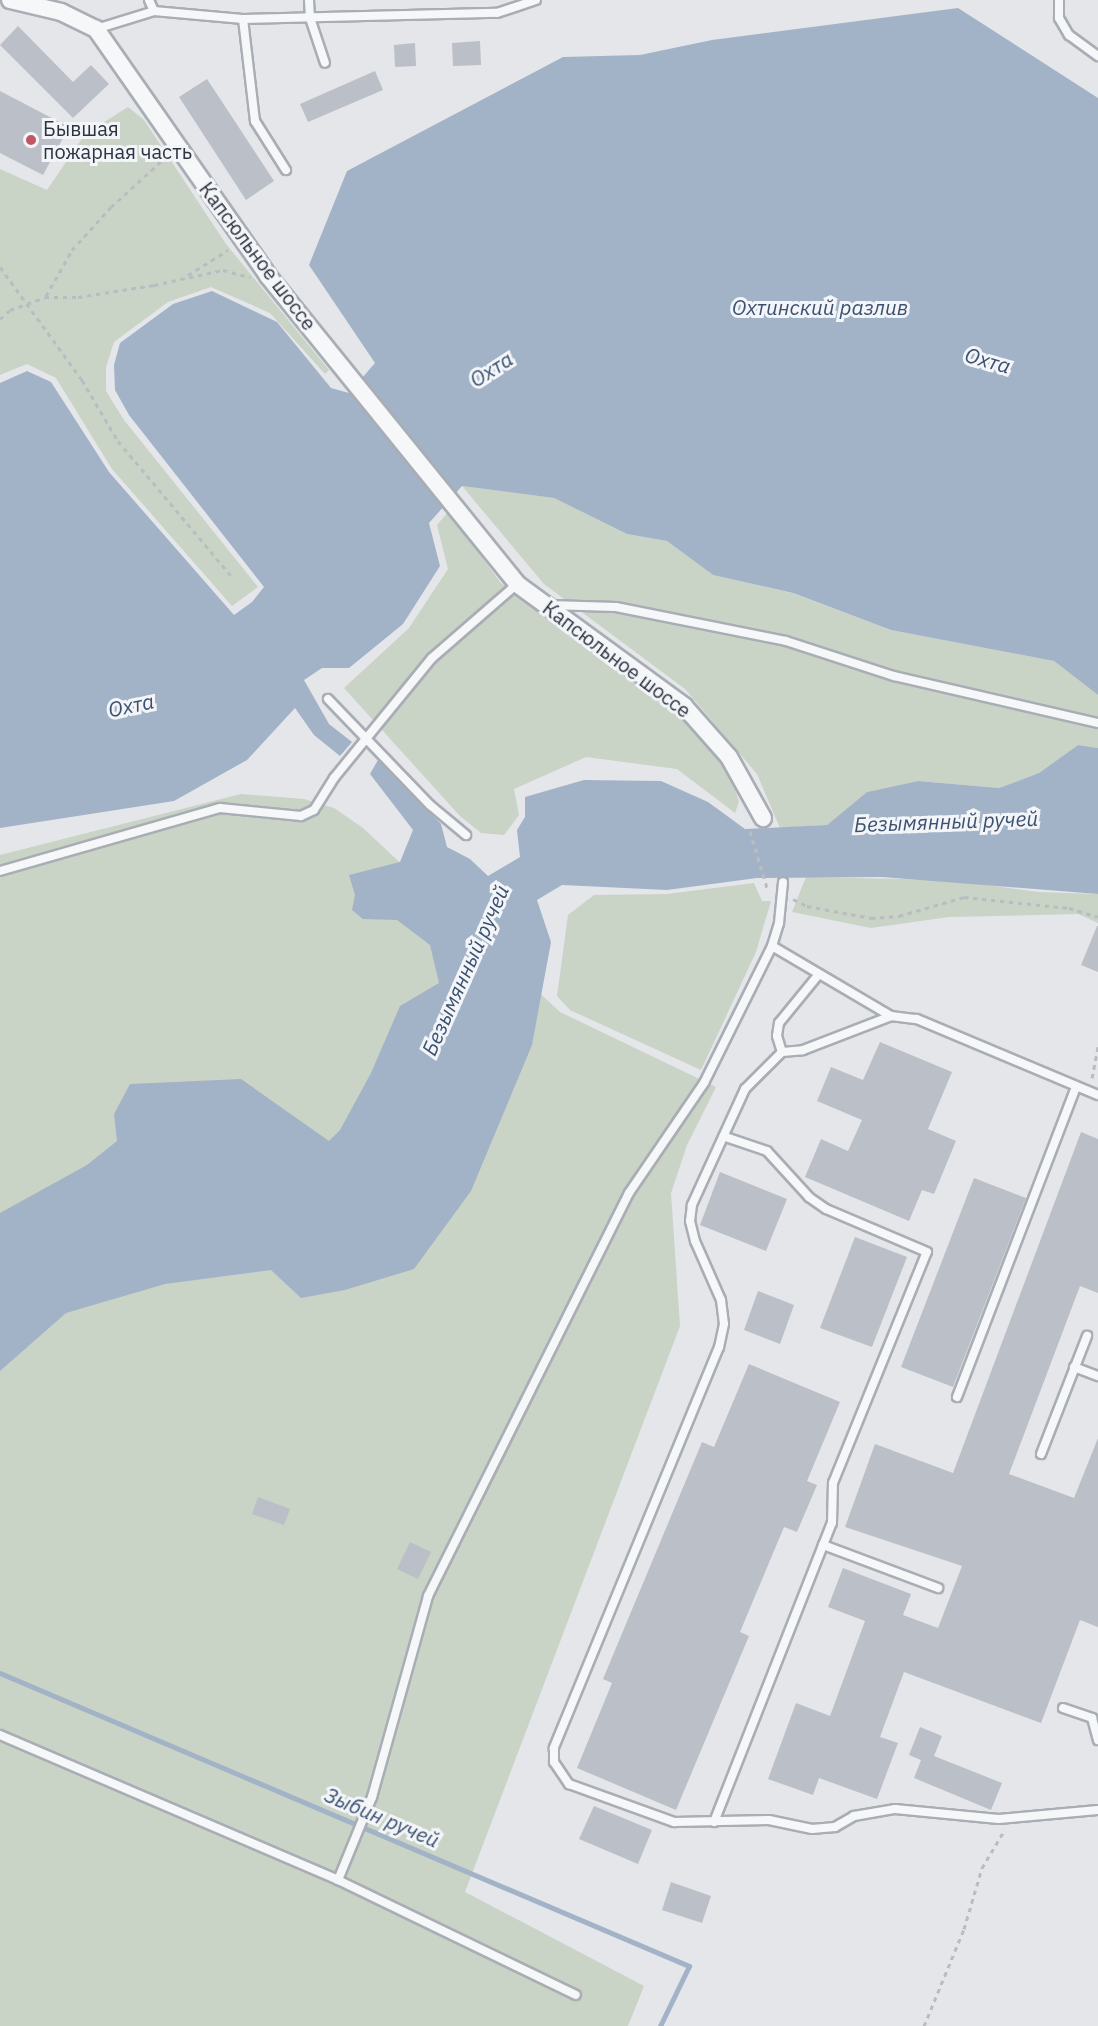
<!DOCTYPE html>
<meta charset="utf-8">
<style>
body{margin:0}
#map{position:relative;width:1098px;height:2026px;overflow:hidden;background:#e4e6ea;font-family:"IBM Plex Sans",sans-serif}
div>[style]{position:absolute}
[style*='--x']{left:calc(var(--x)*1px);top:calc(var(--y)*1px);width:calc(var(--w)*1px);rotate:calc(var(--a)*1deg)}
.green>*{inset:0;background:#c9d3c6}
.water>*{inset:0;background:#a2b3c7}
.stream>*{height:5px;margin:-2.5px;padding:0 2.5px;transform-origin:2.5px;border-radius:2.5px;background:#a2b3c7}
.building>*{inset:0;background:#bbbfc7}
.path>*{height:3px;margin-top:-1.5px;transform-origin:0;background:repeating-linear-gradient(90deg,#babcc2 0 4.5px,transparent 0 9px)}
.roads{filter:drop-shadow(2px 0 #a9adb4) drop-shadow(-2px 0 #a9adb4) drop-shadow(0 2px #a9adb4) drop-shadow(0 -2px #a9adb4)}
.lane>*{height:8px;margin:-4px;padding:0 4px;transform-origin:4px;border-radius:4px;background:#f6f7f9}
.street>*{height:16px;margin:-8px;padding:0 8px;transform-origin:8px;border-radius:8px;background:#f6f7f9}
.dots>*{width:16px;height:16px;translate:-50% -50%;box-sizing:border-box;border:3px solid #f3f5f8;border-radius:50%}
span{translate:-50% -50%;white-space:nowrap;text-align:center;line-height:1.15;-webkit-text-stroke:6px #f3f5f8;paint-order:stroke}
.poi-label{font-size:20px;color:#2d3441}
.left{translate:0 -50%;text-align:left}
.street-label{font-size:20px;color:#2d3441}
.water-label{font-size:21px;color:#3b5171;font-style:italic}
</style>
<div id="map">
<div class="green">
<div style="clip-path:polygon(128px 107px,144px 120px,226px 244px,329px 370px,325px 374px,270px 313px,211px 287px,168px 302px,114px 342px,106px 367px,106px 391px,124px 420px,258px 587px,232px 606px,112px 469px,56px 378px,27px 364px,0 375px,0 169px,47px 190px,85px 134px)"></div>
<div style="clip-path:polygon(462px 486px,554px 498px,627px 534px,667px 541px,713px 575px,792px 593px,891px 630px,1054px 661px,1098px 695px,1098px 748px,1078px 745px,1039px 773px,999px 788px,918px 781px,867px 792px,827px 825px,780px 828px,757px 774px,685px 689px,544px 584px)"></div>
<div style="clip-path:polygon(448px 512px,501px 583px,698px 731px,732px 779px,739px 802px,735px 813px,677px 769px,586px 757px,514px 789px,519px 815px,504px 835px,481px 833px,460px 816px,344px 688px,409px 628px,448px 569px,437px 525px)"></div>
<div style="clip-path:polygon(241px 794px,304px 799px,334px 808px,363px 828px,560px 1012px,716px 1087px,687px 1145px,671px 1193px,680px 1326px,465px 1892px,644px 1986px,628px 2026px,0 2026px,0 855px)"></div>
<div style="clip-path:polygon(806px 877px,948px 880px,1039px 892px,1098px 894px,1098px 923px,1078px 914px,949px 917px,871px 928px,792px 912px)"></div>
<div style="clip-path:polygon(754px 883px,762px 901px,771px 901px,756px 952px,701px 1070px,570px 1010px,557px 996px,568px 915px,594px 895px,667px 894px)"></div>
</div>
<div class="water">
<div style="clip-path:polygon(958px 8px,1098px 98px,1098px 695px,1054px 661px,891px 630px,793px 593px,713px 575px,667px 541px,627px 534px,554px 498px,462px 486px,429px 523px,440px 566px,403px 624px,349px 668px,322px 668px,304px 680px,329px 724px,352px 742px,340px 756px,314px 735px,295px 708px,247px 760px,174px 801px,0 828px,0 383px,27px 371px,51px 382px,109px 472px,234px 615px,252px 602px,264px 587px,129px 415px,115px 390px,114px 365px,120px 343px,173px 304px,212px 291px,277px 322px,331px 388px,349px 393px,375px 363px,309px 265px,347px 171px,563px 57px,640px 55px,712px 40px)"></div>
<div style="clip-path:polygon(1078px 745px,1098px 748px,1098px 894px,882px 877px,757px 878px,667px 890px,562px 885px,537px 900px,551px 942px,532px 1045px,471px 1191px,414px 1269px,345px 1290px,301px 1298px,271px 1270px,165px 1284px,66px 1313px,0 1371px,0 1213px,87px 1165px,117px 1141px,114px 1114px,130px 1084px,241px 1079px,329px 1141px,340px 1130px,371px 1073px,400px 1006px,439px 983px,430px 945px,397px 920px,363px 919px,352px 910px,355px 895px,349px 875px,400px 862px,413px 830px,370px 774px,378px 760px,441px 824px,447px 847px,470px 859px,488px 876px,520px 857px,517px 830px,525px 817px,525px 797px,584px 780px,661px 781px,708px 802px,745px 829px,827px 825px,867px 792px,918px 781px,999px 788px,1039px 773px)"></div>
</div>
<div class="stream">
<div style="--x:0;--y:1673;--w:749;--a:23.04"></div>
<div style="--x:689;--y:1966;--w:67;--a:115.8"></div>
</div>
<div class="building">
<div style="clip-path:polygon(18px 26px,73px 82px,91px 65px,109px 84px,73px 118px,0 45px)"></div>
<div style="clip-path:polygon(480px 41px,481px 65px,453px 66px,452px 43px)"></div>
<div style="clip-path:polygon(415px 43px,416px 66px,395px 67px,394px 45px)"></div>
<div style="clip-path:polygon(375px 71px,383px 90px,308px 122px,300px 104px)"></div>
<div style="clip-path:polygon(207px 79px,274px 181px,246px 200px,179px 97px)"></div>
<div style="clip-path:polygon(0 91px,69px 127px,43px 175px,0 153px)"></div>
<div style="clip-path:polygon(1097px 926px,1098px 926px,1098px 972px,1081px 965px)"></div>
<div style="clip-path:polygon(880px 1042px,952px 1072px,928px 1129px,956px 1141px,934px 1194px,922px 1190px,909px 1221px,805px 1177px,821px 1139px,848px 1151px,862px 1120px,817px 1101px,831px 1067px,863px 1080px)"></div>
<div style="clip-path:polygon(1081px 1132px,1098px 1139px,1098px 1293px,1080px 1286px,1009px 1474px,1074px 1498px,1098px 1438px,1098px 1627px,1080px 1620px,1041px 1723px,904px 1672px,880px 1737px,898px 1743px,877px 1799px,819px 1778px,813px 1795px,768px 1779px,796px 1703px,830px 1716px,865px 1621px,828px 1607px,843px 1568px,911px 1594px,903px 1615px,938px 1628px,962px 1566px,845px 1527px,875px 1444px,953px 1473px)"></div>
<div style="clip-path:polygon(720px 1172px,787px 1199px,766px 1251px,700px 1225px)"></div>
<div style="clip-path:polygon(974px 1178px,1026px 1198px,953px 1387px,901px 1367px)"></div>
<div style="clip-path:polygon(855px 1237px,907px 1257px,872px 1347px,820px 1328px)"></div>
<div style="clip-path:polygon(758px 1291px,794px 1305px,780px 1344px,744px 1330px)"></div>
<div style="clip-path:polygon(749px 1364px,840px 1402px,807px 1481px,817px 1485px,797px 1532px,784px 1527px,740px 1632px,749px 1636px,676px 1810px,577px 1768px,612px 1683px,603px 1679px,702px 1442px,714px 1447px)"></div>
<div style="clip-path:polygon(258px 1497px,290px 1509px,284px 1525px,252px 1514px)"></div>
<div style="clip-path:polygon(410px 1542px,431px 1552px,418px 1579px,397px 1569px)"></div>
<div style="clip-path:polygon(920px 1727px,942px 1736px,934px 1756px,1002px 1783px,991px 1810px,914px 1778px,921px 1760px,909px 1755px)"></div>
<div style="clip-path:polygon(594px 1806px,652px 1830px,638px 1864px,579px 1839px)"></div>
<div style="clip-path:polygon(671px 1882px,711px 1896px,702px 1923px,662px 1910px)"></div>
</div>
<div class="path">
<div style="--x:0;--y:267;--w:140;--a:54"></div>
<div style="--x:82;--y:380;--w:71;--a:59.5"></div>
<div style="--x:118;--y:441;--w:180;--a:50"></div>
<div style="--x:188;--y:275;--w:47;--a:-32"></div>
<div style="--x:46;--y:296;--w:53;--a:-60.5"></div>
<div style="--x:72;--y:250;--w:58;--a:-47.8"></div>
<div style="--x:111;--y:207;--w:74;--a:-42.3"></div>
<div style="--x:0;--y:319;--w:13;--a:-42"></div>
<div style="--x:10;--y:310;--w:37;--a:-20"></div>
<div style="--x:45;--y:297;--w:33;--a:0"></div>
<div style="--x:78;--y:297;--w:77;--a:-9"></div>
<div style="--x:154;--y:285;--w:71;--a:-12.3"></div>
<div style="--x:223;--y:270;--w:28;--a:15"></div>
<div style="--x:750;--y:831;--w:63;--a:73.3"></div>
<div style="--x:793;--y:899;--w:16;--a:27"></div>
<div style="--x:807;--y:906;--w:65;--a:10.6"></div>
<div style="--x:871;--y:918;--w:28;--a:-4"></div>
<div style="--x:899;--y:916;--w:68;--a:-16.3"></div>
<div style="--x:964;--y:897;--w:106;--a:6"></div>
<div style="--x:1069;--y:908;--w:30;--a:17"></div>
<div style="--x:1092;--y:1078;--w:32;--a:-79"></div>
<div style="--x:924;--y:2026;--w:105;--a:-67.6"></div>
<div style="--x:964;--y:1929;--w:64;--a:-73.6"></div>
<div style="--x:982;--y:1868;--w:43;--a:-59.3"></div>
</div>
<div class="roads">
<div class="lane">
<div style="--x:149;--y:0;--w:12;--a:66"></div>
<div style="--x:309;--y:0;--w:18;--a:87"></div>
<div style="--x:310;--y:18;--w:47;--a:71.6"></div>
<div style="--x:1059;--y:0;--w:18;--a:90"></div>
<div style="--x:1059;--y:18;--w:20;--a:60"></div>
<div style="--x:1069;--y:35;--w:36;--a:36"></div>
<div style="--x:243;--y:19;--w:103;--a:83.3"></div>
<div style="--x:255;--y:121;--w:58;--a:57.7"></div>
<div style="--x:96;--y:29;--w:61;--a:-17.2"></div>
<div style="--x:154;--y:11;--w:89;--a:5.1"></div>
<div style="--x:243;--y:19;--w:254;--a:-1.4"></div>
<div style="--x:497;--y:13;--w:41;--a:-18.4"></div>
<div style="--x:549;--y:605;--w:67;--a:1.7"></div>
<div style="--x:616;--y:607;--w:173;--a:11.3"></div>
<div style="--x:786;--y:641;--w:114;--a:18"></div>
<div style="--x:894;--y:676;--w:209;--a:13"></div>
<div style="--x:328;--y:699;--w:147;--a:46.1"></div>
<div style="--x:430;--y:805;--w:47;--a:39.8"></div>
<div style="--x:0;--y:871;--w:229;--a:-16"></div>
<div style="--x:220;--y:808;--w:81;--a:5.6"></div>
<div style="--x:301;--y:816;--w:14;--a:-25"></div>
<div style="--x:314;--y:810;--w:38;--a:-58"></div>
<div style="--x:334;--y:778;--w:155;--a:-50.8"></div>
<div style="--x:432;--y:658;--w:113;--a:-41"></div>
<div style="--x:772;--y:946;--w:138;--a:30.5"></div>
<div style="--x:819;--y:974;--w:63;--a:129.2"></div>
<div style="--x:779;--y:1023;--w:13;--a:99"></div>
<div style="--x:777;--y:1036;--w:17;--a:73"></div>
<div style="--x:782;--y:1052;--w:52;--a:135"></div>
<div style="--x:745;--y:1089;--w:128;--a:114.6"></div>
<div style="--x:692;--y:1205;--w:16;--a:97"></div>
<div style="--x:690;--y:1221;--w:21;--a:76"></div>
<div style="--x:695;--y:1241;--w:64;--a:66.2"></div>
<div style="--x:721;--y:1300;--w:24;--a:83"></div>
<div style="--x:724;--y:1324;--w:24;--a:102"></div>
<div style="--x:719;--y:1347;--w:434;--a:112.4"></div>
<div style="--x:554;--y:1748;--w:14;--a:90"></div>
<div style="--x:554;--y:1762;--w:27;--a:56"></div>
<div style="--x:569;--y:1784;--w:112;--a:19.9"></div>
<div style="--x:674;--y:1822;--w:95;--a:-1.2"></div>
<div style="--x:769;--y:1820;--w:44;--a:11.8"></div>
<div style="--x:812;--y:1829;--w:23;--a:-5"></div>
<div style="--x:835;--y:1827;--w:22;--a:-30"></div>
<div style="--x:854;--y:1816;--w:42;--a:-9.7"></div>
<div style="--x:895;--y:1809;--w:104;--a:5.5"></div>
<div style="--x:999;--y:1819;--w:99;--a:-5.2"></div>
<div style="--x:782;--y:1052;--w:21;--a:-5"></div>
<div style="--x:803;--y:1050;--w:94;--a:-21.1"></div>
<div style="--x:891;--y:1016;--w:26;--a:7"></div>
<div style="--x:917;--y:1019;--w:196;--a:22.8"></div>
<div style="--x:1074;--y:1367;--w:26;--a:21"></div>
<div style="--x:957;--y:1397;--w:332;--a:-69"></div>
<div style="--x:1041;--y:1454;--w:127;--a:-68.7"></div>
<div style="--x:823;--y:1545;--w:123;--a:20.5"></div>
<div style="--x:1063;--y:1708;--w:31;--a:19"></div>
<div style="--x:1092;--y:1718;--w:23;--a:75"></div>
<div style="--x:0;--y:1735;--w:368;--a:23.2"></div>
<div style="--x:338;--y:1880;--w:264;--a:25.8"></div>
<div style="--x:714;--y:1822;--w:321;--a:-68.5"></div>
<div style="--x:832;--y:1523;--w:40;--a:-88.6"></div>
<div style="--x:833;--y:1483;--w:249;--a:-67.9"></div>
<div style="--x:927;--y:1252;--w:110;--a:-156.9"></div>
<div style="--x:826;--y:1209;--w:21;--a:-145"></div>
<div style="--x:809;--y:1197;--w:62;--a:-132.4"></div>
<div style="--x:767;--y:1151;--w:46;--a:-161.2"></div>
<div style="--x:338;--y:1880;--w:90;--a:-67.7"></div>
<div style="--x:372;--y:1797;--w:209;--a:-74.4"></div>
<div style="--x:428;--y:1596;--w:450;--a:-63.5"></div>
<div style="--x:629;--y:1193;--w:133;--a:-55.7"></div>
<div style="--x:704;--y:1083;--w:153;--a:-63.6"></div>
<div style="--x:772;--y:946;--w:24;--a:-73"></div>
<div style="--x:779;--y:923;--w:41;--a:-84.4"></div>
</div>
<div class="street">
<div style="--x:10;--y:0;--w:52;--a:13.2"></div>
<div style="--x:61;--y:12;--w:39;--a:26"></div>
<div style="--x:96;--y:29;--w:301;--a:55.1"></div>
<div style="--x:268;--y:276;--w:396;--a:51"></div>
<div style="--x:517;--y:584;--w:207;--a:36.1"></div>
<div style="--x:684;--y:706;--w:68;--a:48.6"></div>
<div style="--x:729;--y:757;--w:70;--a:60.9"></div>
</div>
</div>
<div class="dots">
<div style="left:31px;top:140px;background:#c25662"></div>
</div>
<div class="poi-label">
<span class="left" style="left:43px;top:140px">Бывшая<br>пожарная часть</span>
</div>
<div class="street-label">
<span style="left:258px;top:256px;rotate:53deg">Капсюльное шоссе</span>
<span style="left:617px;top:659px;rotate:37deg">Капсюльное шоссе</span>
</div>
<div class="water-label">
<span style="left:820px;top:307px">Охтинский разлив</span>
<span style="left:988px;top:360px;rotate:16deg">Охта</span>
<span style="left:491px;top:369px;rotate:-33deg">Охта</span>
<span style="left:131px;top:705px;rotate:-12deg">Охта</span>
<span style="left:946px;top:821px;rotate:-2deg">Безымянный ручей</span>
<span style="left:465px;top:970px;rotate:-66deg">Безымянный ручей</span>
<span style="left:382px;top:1817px;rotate:23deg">Зыбин ручей</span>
</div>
</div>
